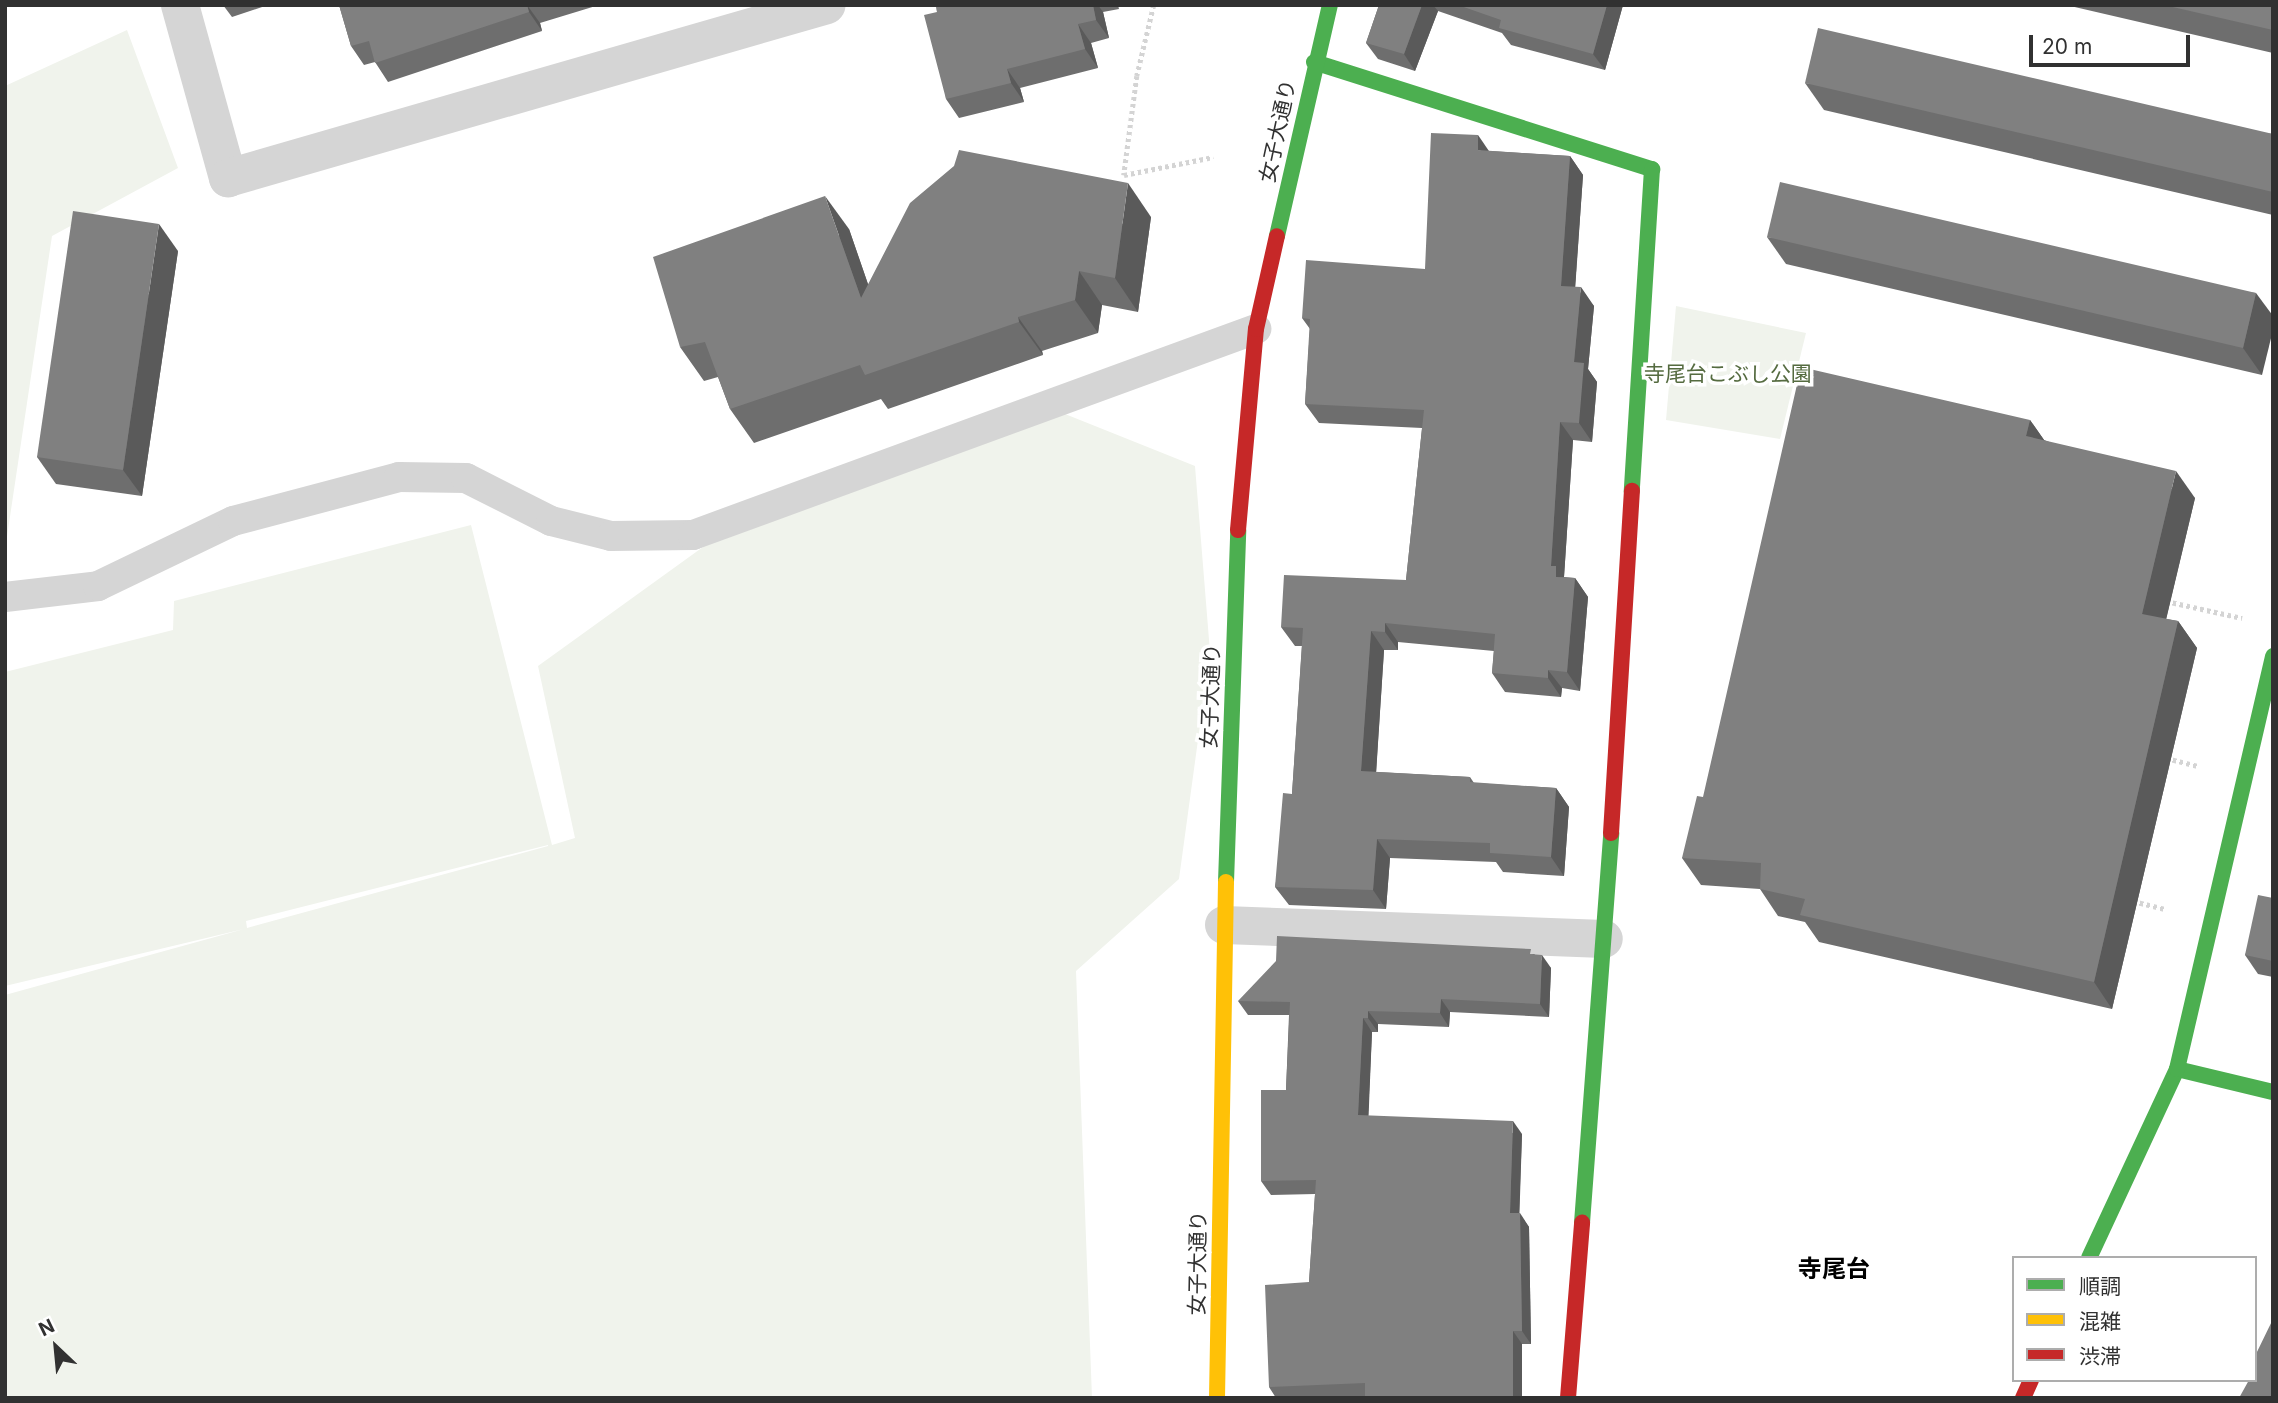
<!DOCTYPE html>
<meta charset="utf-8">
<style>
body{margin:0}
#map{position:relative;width:2278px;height:1403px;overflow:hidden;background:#fff;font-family:Inter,"Noto Sans JP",sans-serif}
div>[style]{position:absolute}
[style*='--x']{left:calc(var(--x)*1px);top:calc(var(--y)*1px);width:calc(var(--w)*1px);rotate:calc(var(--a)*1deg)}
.green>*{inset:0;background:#f0f3ec}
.path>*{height:4.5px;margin-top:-2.25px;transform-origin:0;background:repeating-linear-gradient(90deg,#d4d4d4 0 3.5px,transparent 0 7px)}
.lane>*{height:30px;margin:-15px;padding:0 15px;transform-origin:15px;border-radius:15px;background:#d5d5d5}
.street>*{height:38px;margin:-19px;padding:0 19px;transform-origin:19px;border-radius:19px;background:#d5d5d5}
.fast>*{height:16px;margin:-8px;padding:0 8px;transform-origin:8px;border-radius:8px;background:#4caf50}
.slow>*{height:16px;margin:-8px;padding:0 8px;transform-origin:8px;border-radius:8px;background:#ffc107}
.jam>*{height:16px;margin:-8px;padding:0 8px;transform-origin:8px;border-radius:8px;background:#c62828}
.wall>*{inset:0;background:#6e6e6e}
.shaded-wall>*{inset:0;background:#5a5a5a}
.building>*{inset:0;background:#808080}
span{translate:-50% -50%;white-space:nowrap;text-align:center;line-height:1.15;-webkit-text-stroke:7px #fff;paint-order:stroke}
.street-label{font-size:21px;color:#313131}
.park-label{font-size:21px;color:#556b40}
.quarter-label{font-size:24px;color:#000;font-weight:700}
.frame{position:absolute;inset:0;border:7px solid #313131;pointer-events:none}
.legend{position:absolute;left:2012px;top:1256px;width:245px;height:126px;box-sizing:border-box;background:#fff;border:2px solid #adadad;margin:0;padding:9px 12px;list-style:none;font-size:21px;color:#313131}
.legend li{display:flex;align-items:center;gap:14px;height:35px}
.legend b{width:35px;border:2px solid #adadad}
.north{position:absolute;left:21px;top:1312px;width:70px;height:70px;-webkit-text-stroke:5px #fff;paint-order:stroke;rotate:334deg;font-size:19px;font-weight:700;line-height:28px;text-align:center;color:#313131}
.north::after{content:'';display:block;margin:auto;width:24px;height:32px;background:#313131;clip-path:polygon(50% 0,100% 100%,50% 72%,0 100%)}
.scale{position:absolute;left:2029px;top:35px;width:161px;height:32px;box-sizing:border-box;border:4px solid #313131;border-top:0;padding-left:9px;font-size:21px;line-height:24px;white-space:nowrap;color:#313131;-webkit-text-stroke:5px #fff;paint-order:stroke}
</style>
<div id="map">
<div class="green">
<div style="clip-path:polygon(127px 30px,178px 168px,52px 236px,5px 550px,5px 86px)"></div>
<div style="clip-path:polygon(1676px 306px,1806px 333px,1780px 439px,1666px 420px)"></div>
<div style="clip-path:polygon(evenodd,1050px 408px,1195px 466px,1210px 652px,1179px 879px,1076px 971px,1092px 1398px,5px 1398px,5px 995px,244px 929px,5px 986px,5px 672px,173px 630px,174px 601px,471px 525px,552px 845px,575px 838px,538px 666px,764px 503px,1050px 408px,548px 845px,548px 846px,247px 928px,246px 921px,548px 845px)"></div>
</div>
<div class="path">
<div style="--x:1154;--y:5;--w:73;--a:103.5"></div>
<div style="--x:1137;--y:76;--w:100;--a:97.5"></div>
<div style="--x:1124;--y:175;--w:91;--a:-11.4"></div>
<div style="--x:2166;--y:601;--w:78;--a:12.6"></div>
<div style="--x:2166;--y:758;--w:33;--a:14"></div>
<div style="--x:2133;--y:901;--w:33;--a:14"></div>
</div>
<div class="lane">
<div style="--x:5;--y:597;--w:94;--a:-6.7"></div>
<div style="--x:98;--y:586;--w:150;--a:-25.7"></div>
<div style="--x:233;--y:521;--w:172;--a:-14.8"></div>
<div style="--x:399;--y:477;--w:67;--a:0.9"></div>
<div style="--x:466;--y:478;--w:95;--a:26.8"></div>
<div style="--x:551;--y:521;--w:62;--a:14"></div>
<div style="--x:611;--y:536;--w:82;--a:-0.7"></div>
<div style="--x:693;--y:535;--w:600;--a:-20.1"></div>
</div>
<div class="street">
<div style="--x:180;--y:5;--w:180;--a:74.5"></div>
<div style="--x:228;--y:178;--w:623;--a:-16.11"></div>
<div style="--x:1224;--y:925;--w:380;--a:2.1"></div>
</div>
<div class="fast">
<div style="--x:1314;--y:62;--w:355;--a:17.6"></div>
<div style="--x:1652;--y:169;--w:323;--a:93.6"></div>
<div style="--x:1277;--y:236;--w:237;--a:-77.1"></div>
<div style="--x:1226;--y:882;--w:352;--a:-88"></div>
<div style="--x:2177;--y:1069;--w:99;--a:13.5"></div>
<div style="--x:1582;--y:1223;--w:391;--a:-85.7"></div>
<div style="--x:2089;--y:1258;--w:208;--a:-65"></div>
<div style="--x:2177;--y:1069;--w:424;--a:-76.9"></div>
</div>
<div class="slow">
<div style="--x:1217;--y:1398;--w:516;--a:-89"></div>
</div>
<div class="jam">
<div style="--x:1238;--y:530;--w:202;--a:-84.9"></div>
<div style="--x:1256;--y:329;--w:95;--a:-77.3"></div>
<div style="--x:1611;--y:833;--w:343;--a:-86.5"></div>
<div style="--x:1568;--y:1398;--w:176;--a:-85.4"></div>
<div style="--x:2023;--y:1398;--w:20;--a:-66"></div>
</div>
<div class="wall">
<div style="clip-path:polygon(223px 5px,268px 5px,232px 17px)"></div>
<div style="clip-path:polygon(339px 5px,599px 5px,540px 23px,542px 31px,388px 82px,375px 62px,364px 65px,351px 46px)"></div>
<div style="clip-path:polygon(936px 5px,1118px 5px,1119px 9px,1103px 12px,1109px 38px,1091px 43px,1098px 68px,1020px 88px,1024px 102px,959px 118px,946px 99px,937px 12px)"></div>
<div style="clip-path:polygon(1379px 5px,1623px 5px,1605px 70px,1511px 45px,1502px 33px,1438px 11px,1415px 71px,1378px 59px,1366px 43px)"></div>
<div style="clip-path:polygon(2066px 5px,2273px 5px,2273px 53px)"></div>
<div style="clip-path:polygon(1805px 83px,2273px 134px,2273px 215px,1824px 110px)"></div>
<div style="clip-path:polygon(1489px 151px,1570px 156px,1583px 175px,1575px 287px,1594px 306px,1588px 369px,1597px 382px,1592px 442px,1573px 440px,1564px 577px,1575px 578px,1588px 597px,1580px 691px,1562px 688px,1561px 697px,1505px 692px,1492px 673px,1494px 651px,1398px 642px,1398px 650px,1384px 650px,1376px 772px,1470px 777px,1474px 783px,1556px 788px,1569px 807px,1564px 876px,1503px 872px,1496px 862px,1390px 858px,1386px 909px,1289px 905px,1275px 887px,1292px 794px,1302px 646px,1295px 646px,1281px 627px,1406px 580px,1422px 428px,1319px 423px,1305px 404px,1310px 329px,1302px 318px,1425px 269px)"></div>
<div style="clip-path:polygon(1151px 217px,1138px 312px,1102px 305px,1098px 333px,1042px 351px,1043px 355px,888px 409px,881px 399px,754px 443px,730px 409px,718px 377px,704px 381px,680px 347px,849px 229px,868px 284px)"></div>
<div style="clip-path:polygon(1767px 237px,2256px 293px,2262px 375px,1786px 264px)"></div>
<div style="clip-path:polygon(178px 251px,142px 496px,56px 484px,37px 457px)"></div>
<div style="clip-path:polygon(2030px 420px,2044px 440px,2195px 498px,2166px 619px,2178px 621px,2197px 648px,2112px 1009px,1819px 942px,1805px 922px,1778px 916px,1760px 889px,1701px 885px,1682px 858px)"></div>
<div style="clip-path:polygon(2273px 898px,2273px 977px,2258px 974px,2245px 955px)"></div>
<div style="clip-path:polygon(1534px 954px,1551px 968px,1549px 1017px,1450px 1012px,1449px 1027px,1378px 1024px,1378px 1032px,1372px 1032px,1368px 1116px,1522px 1134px,1519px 1213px,1529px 1227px,1531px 1344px,1522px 1344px,1522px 1398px,1276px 1398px,1269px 1387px,1309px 1282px,1315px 1194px,1271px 1195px,1261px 1181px,1286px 1090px,1289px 1015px,1248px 1015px,1238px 1001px)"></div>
</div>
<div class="shaded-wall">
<div style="clip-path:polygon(527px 5px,540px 23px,542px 31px,529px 12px)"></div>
<div style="clip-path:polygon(1093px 5px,1098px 5px,1103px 12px,1109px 38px,1096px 20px)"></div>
<div style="clip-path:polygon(1422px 5px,1433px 5px,1438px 11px,1415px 71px,1404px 54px)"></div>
<div style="clip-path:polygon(1607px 5px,1623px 5px,1605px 70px,1593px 54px)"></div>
<div style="clip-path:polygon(1078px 24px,1091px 43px,1098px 68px,1085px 49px)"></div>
<div style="clip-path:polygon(1007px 69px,1020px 88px,1024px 102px,1011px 83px)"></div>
<div style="clip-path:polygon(1478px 135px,1491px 154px,1478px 150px)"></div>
<div style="clip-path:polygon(1570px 156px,1583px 175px,1574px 305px,1561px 286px)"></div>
<div style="clip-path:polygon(1128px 183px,1151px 217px,1138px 312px,1115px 278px)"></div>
<div style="clip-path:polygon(825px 196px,849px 229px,884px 331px,861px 298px)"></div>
<div style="clip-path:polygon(159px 224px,178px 251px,142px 496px,123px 470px)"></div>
<div style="clip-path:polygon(1079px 271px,1102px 305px,1098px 333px,1075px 300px)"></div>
<div style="clip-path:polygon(1581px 287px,1594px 306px,1588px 369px,1597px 382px,1592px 442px,1579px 423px,1574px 362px)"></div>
<div style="clip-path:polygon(2256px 293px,2273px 316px,2273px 330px,2262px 375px,2243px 348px)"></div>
<div style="clip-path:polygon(1018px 317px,1042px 351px,1043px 355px,1019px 322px)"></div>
<div style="clip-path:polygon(2030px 420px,2049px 447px,2026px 436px)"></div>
<div style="clip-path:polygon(1560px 422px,1573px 440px,1564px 577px,1556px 577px,1551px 566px)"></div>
<div style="clip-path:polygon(2176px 471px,2195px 498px,2161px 641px,2142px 614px)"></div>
<div style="clip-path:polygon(1575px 578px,1588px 597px,1580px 691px,1567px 672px)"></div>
<div style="clip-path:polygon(2178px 621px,2197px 648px,2112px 1009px,2094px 982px)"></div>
<div style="clip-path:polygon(1385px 623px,1398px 642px,1398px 650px,1385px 632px)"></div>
<div style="clip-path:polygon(1371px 631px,1384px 650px,1375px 790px,1361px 771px)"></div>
<div style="clip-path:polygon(1548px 670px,1562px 688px,1561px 697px,1548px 678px)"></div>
<div style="clip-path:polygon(1556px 788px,1569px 807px,1564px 876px,1551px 857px)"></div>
<div style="clip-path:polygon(1377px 839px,1390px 858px,1386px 909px,1373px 890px)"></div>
<div style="clip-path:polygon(1542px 955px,1551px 968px,1549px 1017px,1540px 1004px)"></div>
<div style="clip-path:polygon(1441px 999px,1450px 1012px,1449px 1027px,1440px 1013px)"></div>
<div style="clip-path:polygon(1368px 1011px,1378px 1024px,1378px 1032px,1368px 1018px)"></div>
<div style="clip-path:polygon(1363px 1018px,1372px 1032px,1368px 1129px,1358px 1115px)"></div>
<div style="clip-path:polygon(1513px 1121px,1522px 1134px,1519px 1227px,1510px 1213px)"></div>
<div style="clip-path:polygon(1520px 1213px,1529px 1227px,1531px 1344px,1522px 1331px)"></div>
<div style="clip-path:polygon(1513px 1331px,1522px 1344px,1522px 1398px,1513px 1398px)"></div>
</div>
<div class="building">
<div style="clip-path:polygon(339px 5px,527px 5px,529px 12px,375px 63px,369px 41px,351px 46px)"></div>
<div style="clip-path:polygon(936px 5px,1093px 5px,1096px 20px,1078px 24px,1085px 49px,1007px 69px,1011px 83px,946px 99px,924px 15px,937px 12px)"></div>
<div style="clip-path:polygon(1379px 5px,1422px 5px,1404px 54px,1366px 43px)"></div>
<div style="clip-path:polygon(1458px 5px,1607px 5px,1593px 54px,1499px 28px,1501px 20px)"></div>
<div style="clip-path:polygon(2164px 5px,2273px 5px,2273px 30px)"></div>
<div style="clip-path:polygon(1818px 28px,2273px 134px,2273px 192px,1805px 83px)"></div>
<div style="clip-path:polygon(1431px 133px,1478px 135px,1478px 150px,1570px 156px,1561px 286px,1581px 287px,1574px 362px,1584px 363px,1579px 423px,1560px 422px,1551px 566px,1556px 566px,1556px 577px,1575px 578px,1567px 672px,1548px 670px,1548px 678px,1492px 673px,1495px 634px,1385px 623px,1385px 632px,1371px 631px,1361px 771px,1470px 777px,1470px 782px,1556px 788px,1551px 857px,1490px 853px,1490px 843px,1377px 839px,1373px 890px,1275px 887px,1283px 793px,1292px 794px,1303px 628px,1281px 627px,1284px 575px,1406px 580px,1424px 410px,1305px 404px,1310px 319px,1302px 318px,1306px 260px,1425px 269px)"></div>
<div style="clip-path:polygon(959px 150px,1128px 183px,1115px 278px,1079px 271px,1075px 300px,1018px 317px,1019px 322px,865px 375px,860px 365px,730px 409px,705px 342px,680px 347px,653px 257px,825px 196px,861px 298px,910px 203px,954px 166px)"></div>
<div style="clip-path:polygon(1780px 182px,2256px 293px,2243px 348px,1767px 237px)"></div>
<div style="clip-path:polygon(73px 211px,159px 224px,123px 470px,37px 457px)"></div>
<div style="clip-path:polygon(1801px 367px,2030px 420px,2026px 436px,2176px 471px,2142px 614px,2178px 621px,2094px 982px,1800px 915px,1805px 899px,1760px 889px,1761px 863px,1682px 858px,1697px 796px,1703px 797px)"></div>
<div style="clip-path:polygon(2258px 895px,2273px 898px,2273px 961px,2245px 955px)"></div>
<div style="clip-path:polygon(1277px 936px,1531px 949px,1530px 954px,1542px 955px,1540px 1004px,1441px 999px,1440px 1013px,1368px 1011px,1368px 1018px,1363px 1018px,1358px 1115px,1513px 1121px,1510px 1213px,1520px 1213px,1522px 1331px,1513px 1331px,1513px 1398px,1365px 1398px,1365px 1383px,1269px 1387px,1265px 1285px,1309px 1282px,1316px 1180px,1261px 1181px,1261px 1090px,1286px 1090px,1290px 1002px,1238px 1001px,1276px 961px)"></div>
<div style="clip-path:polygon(2273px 1319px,2273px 1398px,2239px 1398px,2249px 1380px,2255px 1380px,2255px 1356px)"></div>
</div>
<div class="street-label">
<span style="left:1278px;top:131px;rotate:-78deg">女子大通り</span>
<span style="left:1211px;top:696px;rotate:-88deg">女子大通り</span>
<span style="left:1198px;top:1263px;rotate:-89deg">女子大通り</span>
</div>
<div class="park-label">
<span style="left:1728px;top:374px">寺尾台こぶし公園</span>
</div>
<div class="quarter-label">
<span style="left:1834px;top:1269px">寺尾台</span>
</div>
<div class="frame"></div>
<ul class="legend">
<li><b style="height:9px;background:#4caf50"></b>順調</li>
<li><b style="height:9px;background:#ffc107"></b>混雑</li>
<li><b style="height:9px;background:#c62828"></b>渋滞</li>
</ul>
<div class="north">N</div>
<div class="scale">20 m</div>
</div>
